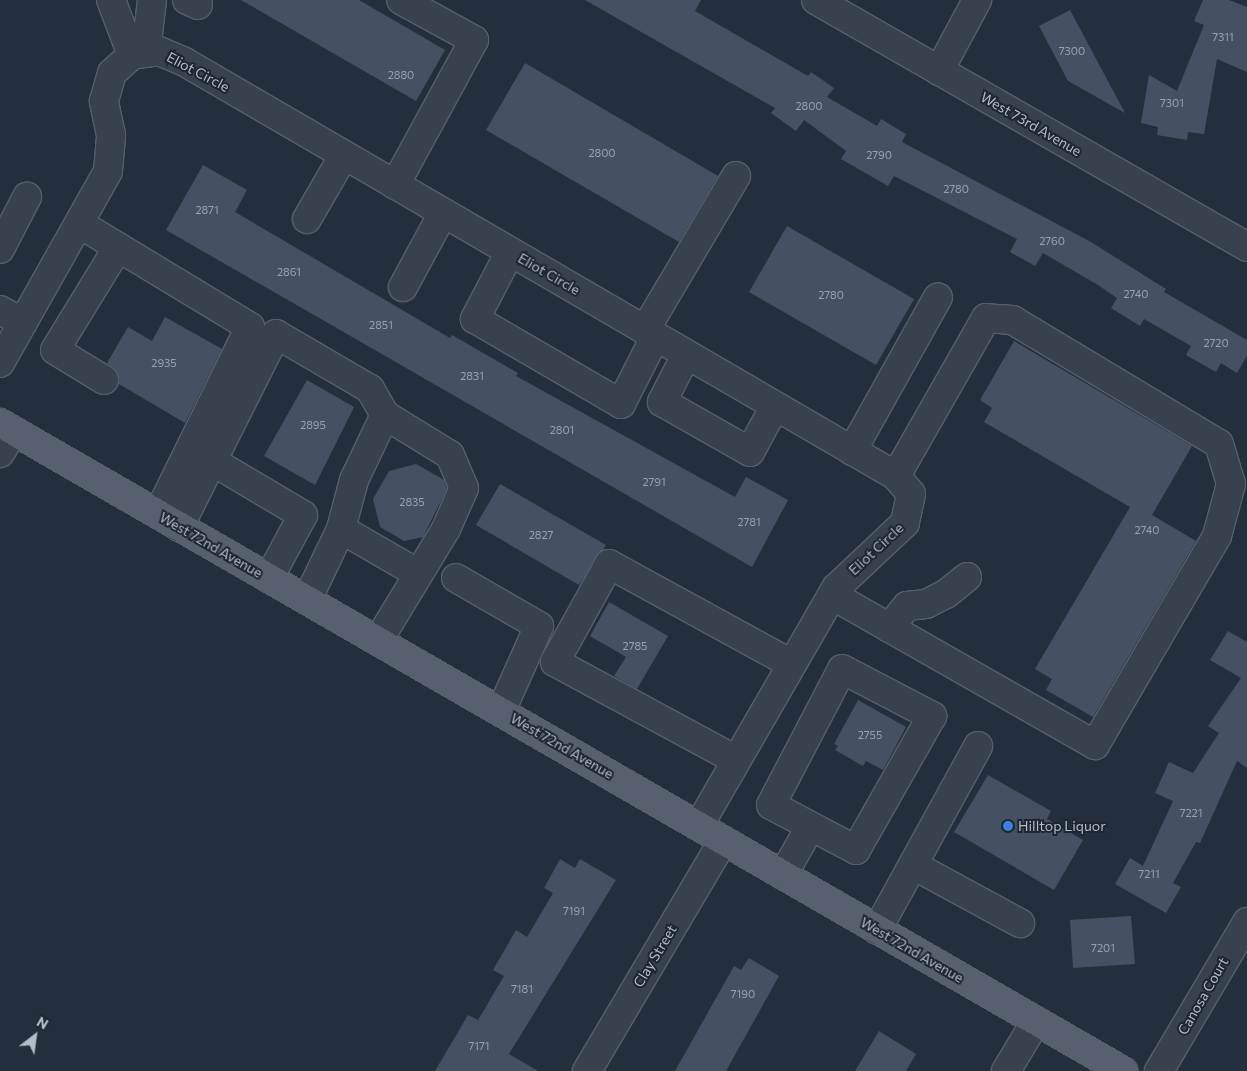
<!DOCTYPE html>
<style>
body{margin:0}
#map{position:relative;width:1247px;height:1071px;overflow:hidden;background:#242f3e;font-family:Commissioner,sans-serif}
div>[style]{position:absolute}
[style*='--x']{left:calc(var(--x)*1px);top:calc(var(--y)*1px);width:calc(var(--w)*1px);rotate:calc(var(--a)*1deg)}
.building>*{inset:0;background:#455162}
.roads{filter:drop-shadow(1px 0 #565f6c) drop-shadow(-1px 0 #565f6c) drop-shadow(0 1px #565f6c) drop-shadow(0 -1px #565f6c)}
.minor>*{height:28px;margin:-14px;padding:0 14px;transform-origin:14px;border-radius:14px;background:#38414e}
.major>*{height:28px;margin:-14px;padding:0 14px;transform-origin:14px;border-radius:14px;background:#56606e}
.dots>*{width:14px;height:14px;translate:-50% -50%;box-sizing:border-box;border:2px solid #1d2633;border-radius:50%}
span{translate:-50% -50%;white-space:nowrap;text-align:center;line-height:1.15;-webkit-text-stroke:4px #1d2633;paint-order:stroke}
.number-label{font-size:11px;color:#98a1af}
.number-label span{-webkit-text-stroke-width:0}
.street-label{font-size:14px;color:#b4bcc9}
.poi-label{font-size:14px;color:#b4bcc9}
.left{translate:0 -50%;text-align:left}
.north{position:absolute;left:10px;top:1011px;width:50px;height:50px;-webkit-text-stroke:4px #1d2633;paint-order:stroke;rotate:30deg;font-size:14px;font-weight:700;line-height:20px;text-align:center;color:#b4bcc9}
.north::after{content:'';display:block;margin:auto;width:18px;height:22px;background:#b4bcc9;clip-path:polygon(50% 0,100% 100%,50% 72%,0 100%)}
</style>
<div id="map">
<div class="building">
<div style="clip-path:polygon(241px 0,359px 0,445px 50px,416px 101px)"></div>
<div style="clip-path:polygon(585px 0,701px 0,695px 11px,808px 76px,811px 72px,834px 88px,827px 97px,877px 126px,881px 119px,906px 134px,902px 142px,1091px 242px,1166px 289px,1164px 292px,1247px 340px,1247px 356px,1237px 373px,1221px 363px,1216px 372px,1186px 355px,1191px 346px,1144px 319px,1140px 326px,1111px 308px,1117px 298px,1098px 285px,1043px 253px,1035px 266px,1010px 252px,1017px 239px,900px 179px,894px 176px,888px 186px,841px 159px,846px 151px,804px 120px,796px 131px,771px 113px,775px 108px)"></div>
<div style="clip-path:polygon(1203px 0,1229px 0,1247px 7px,1247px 72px,1217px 59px,1204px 134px,1188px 132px,1187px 140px,1157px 135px,1158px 127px,1141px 123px,1149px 75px,1177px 91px,1204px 25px,1194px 21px)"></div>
<div style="clip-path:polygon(1070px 10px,1125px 113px,1068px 81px,1039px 26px)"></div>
<div style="clip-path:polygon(525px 63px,718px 176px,679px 242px,486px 130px)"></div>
<div style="clip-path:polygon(203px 165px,247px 190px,235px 212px,450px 338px,452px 335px,518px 373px,516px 376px,735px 497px,746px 477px,788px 500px,752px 567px,166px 230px)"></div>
<div style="clip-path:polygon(787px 226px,914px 299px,876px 365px,749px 292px)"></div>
<div style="clip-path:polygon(165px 317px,222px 349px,185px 423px,119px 384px,117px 372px,107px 363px,128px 327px,152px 341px)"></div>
<div style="clip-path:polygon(1014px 341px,1192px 446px,1152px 515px,1196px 541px,1093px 717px,1046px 690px,1052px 679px,1035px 669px,1130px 507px,984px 422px,992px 408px,980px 400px)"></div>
<div style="clip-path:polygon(307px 380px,354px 407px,315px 485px,264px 456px)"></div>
<div style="clip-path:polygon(416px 464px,444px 480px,447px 489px,423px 537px,404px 541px,380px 527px,373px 499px,389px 471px)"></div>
<div style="clip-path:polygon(500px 484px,606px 545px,579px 585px,476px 525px)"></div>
<div style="clip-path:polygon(609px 602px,668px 636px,637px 689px,614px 676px,626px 657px,590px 636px)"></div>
<div style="clip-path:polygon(1228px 631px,1247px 642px,1247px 768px,1237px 761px,1200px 843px,1196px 842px,1173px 883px,1181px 887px,1166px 913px,1115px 884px,1130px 858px,1143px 866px,1173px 801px,1155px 793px,1169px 762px,1193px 773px,1219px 733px,1208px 726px,1241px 678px,1210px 660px)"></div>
<div style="clip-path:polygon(858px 700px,906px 727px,883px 770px,866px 761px,863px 766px,835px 750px,838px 746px,834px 744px)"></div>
<div style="clip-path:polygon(988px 775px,1051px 811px,1047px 819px,1083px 840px,1054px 890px,954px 832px)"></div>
<div style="clip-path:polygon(560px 859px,575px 868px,580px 859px,616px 880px,509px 1054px,538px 1071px,435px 1071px,468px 1015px,478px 1020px,504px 976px,493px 970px,516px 930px,527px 937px,553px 893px,544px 888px)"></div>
<div style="clip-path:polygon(1131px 916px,1135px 964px,1073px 968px,1070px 920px)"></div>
<div style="clip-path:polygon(749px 958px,779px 976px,726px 1071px,675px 1071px,734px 966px,741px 970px)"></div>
<div style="clip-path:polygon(879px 1031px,916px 1054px,906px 1071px,855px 1071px)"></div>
</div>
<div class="roads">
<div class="minor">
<div style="--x:111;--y:0;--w:59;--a:69.1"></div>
<div style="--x:187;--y:0;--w:12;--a:24"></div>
<div style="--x:816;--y:0;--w:497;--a:29.8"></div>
<div style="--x:146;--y:51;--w:51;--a:-83.3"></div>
<div style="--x:939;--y:71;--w:81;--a:-61.8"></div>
<div style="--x:395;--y:185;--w:165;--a:-61.4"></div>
<div style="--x:474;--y:40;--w:83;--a:-151.3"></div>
<div style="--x:307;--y:219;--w:74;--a:-60"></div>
<div style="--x:80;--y:224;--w:199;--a:31.2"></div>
<div style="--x:250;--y:327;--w:208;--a:116.2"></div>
<div style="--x:0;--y:249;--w:59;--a:-62.6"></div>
<div style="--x:510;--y:252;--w:76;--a:117.6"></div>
<div style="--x:475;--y:319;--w:169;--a:30.2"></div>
<div style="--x:621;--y:404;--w:75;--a:-63.1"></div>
<div style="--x:403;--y:287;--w:84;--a:-61.6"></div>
<div style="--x:0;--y:310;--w:26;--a:29"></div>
<div style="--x:645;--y:330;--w:179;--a:-59.4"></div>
<div style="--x:686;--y:355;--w:53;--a:117.1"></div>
<div style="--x:662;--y:402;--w:101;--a:29.6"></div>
<div style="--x:750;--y:452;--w:52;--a:-61.5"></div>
<div style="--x:0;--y:363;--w:220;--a:-60.6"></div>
<div style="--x:108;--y:171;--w:36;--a:-85"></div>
<div style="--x:111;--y:135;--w:35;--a:-102"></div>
<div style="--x:104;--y:101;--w:29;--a:-74"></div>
<div style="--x:112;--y:73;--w:27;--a:-42"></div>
<div style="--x:132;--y:55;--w:27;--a:-8"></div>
<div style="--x:159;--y:51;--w:26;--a:23"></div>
<div style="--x:183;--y:61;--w:825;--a:30.2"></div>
<div style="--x:896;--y:476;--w:23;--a:50"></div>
<div style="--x:911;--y:494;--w:30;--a:102"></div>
<div style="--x:905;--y:523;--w:95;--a:136.7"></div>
<div style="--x:836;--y:588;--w:274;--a:120"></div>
<div style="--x:104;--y:380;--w:57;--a:-148.5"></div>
<div style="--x:55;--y:350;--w:121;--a:-58.5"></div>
<div style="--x:852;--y:451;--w:176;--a:-60.8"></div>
<div style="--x:0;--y:453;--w:26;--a:-58"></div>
<div style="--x:212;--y:461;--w:106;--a:30.7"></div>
<div style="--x:303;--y:515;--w:72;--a:118.4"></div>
<div style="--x:179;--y:527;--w:216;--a:-63.3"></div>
<div style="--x:276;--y:334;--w:109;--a:30.3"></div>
<div style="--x:370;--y:389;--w:30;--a:60"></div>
<div style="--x:385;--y:415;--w:76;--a:31.6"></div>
<div style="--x:450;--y:455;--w:36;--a:67"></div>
<div style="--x:464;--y:488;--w:45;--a:113.7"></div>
<div style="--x:446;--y:529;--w:131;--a:121.3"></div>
<div style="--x:341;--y:529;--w:88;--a:30.1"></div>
<div style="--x:456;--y:578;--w:96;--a:30"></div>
<div style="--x:539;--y:626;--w:93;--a:114.1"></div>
<div style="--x:832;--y:595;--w:303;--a:29.7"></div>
<div style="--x:1095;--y:745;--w:242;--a:-59.7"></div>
<div style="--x:1217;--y:536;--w:54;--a:-74.9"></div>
<div style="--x:1231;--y:484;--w:42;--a:-106.7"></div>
<div style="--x:1219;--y:444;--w:240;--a:-149"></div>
<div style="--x:1013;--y:320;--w:27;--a:-176"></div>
<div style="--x:986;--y:318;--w:182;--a:119.7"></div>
<div style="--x:307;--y:600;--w:79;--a:-64.4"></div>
<div style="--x:341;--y:529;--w:51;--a:-75.1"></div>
<div style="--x:354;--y:480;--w:72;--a:-64.5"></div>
<div style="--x:889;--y:628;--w:28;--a:-51"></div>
<div style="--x:907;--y:606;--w:19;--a:-6"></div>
<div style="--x:926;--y:604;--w:22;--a:-27"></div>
<div style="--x:946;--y:594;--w:27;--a:-39"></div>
<div style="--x:842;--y:669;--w:102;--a:27.6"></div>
<div style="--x:932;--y:716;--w:154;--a:119.6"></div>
<div style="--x:856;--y:850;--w:96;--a:-152.1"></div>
<div style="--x:771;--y:805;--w:153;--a:-62.4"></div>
<div style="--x:736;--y:760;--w:206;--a:-151.6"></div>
<div style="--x:555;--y:662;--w:112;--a:-61.1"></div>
<div style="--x:609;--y:564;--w:206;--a:28.7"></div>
<div style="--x:913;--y:865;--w:122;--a:28.5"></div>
<div style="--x:783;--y:875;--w:55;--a:-60.6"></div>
<div style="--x:877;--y:930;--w:210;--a:-61.2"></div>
<div style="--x:587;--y:1071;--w:267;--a:-59.4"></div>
<div style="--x:1006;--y:1071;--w:58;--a:-59"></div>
<div style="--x:1159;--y:1071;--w:173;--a:-59.4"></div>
</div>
<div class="major">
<div style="--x:0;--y:423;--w:1297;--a:29.99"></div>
</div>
</div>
<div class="dots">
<div style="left:1008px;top:826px;background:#3f7fe0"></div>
</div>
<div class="number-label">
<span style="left:1223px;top:37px">7311</span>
<span style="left:1072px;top:51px">7300</span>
<span style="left:401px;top:75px">2880</span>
<span style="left:1172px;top:103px">7301</span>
<span style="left:809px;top:106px">2800</span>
<span style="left:602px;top:153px">2800</span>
<span style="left:879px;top:155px">2790</span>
<span style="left:956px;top:189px">2780</span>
<span style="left:207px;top:210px">2871</span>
<span style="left:1052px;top:241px">2760</span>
<span style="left:289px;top:272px">2861</span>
<span style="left:1136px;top:294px">2740</span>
<span style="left:831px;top:295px">2780</span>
<span style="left:381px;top:325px">2851</span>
<span style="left:1216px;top:343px">2720</span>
<span style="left:164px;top:363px">2935</span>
<span style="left:472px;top:376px">2831</span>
<span style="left:313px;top:425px">2895</span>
<span style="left:562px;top:430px">2801</span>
<span style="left:654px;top:482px">2791</span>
<span style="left:412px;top:502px">2835</span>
<span style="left:749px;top:522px">2781</span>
<span style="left:1147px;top:530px">2740</span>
<span style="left:541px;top:535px">2827</span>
<span style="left:635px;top:646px">2785</span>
<span style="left:870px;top:735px">2755</span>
<span style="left:1191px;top:813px">7221</span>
<span style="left:1149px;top:874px">7211</span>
<span style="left:574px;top:911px">7191</span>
<span style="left:1103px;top:948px">7201</span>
<span style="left:522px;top:989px">7181</span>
<span style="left:743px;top:994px">7190</span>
<span style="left:479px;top:1046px">7171</span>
</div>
<div class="street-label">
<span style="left:198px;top:72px;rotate:28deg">Eliot Circle</span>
<span style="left:1031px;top:124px;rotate:30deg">West 73rd Avenue</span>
<span style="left:549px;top:274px;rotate:30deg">Eliot Circle</span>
<span style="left:211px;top:545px;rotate:30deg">West 72nd Avenue</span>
<span style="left:876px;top:549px;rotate:-43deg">Eliot Circle</span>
<span style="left:562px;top:746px;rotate:30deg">West 72nd Avenue</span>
<span style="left:912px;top:950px;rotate:30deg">West 72nd Avenue</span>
<span style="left:655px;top:956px;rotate:-59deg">Clay Street</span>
<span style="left:1203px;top:996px;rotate:-60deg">Canosa Court</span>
</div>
<div class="poi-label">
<span class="left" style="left:1018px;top:826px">Hilltop Liquor</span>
</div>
<div class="north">N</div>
</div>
